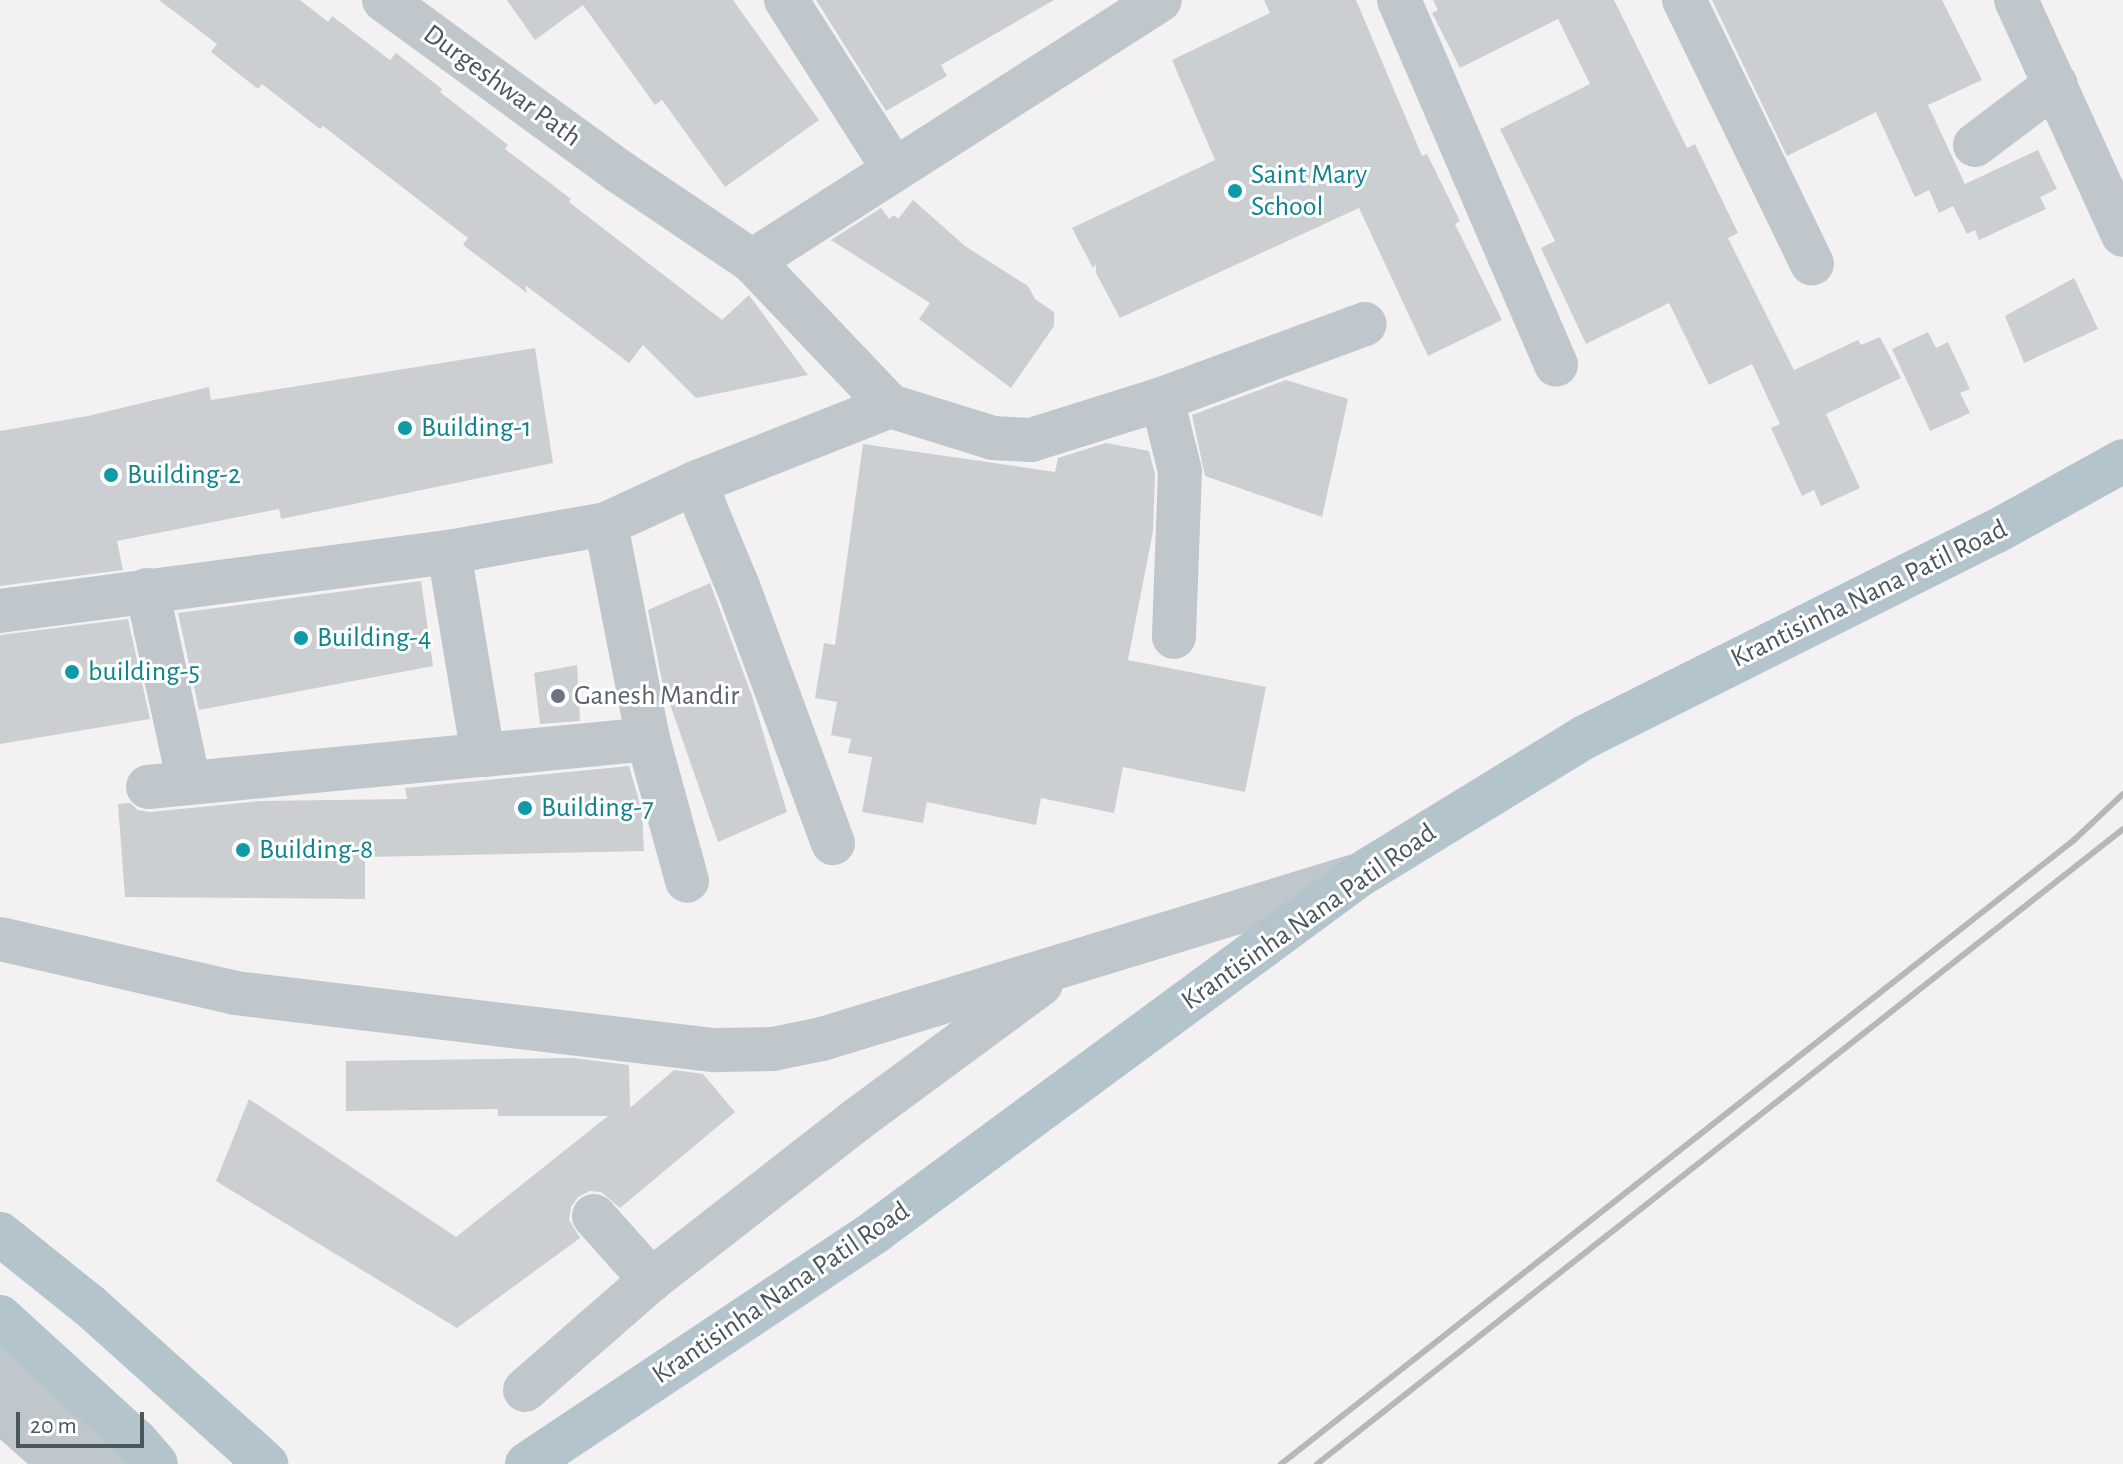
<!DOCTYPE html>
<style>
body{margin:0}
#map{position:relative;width:2123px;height:1464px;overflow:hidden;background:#f3f1f2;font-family:"Alegreya Sans",sans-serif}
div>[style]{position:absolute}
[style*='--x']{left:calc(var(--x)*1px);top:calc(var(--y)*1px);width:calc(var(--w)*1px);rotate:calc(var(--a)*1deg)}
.building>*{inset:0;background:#cccfd2}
.minor>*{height:44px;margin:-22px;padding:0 22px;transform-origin:22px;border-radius:22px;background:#bfc7cc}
.major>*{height:44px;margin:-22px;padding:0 22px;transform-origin:22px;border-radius:22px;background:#b4c4cc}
.rail>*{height:6px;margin:-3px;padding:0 3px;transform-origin:3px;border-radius:3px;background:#b4b8bb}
.dots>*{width:22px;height:22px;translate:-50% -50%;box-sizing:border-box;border:4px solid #fff;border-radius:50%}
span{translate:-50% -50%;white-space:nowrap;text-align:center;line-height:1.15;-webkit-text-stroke:6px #fff;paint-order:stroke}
.street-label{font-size:28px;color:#4b575d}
.culture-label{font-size:28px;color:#0d838f}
.left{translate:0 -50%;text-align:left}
.worship-label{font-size:28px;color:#5b616d}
.scale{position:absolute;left:16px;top:1412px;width:128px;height:36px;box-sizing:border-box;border:4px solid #4b575d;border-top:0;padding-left:10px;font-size:24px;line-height:28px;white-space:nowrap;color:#4b575d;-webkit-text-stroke:6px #fff;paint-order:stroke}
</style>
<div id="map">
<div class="building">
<div style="clip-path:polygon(159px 0,300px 0,328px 22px,332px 16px,390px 60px,396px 53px,442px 89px,440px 92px,508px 145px,505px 149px,571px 199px,569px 202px,722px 320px,749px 295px,808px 375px,696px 398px,643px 345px,629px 363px,525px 285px,527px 293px,463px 245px,468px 238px,323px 126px,320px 129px,262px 84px,258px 89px,211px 52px,217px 44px)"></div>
<div style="clip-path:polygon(507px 0,733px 0,819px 120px,725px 187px,662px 100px,655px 105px,583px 5px,535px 40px)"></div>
<div style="clip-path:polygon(816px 0,1054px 0,941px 65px,947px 76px,886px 111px)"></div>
<div style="clip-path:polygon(1264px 0,1356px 0,1422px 156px,1427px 154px,1460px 221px,1455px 224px,1502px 320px,1428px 356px,1359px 208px,1120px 318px,1096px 273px,1096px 264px,1093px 268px,1072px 228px,1215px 160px,1172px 60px,1270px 13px)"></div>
<div style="clip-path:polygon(1433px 0,1614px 0,1687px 148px,1695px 144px,1738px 233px,1728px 238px,1794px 370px,1858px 340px,1861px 345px,1880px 337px,1901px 378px,1826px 414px,1860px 488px,1821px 506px,1814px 490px,1802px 496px,1771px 428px,1780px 424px,1752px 364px,1709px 385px,1669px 303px,1586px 344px,1541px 248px,1555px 241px,1500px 129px,1590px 84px,1558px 19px,1460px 68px,1432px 13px,1438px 10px)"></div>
<div style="clip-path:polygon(1712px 0,1942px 0,1982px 80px,1928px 105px,1965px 184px,2038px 150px,2057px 189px,2040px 197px,2046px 209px,1979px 240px,1975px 230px,1967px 234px,1953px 206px,1939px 213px,1929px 190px,1915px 197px,1876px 112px,1787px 156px)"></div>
<div style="clip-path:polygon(913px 200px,965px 246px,1028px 286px,1035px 299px,1054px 312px,1054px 326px,1011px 388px,919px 319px,930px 303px,831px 240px,881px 208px,889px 219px,894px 215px,898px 219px)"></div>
<div style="clip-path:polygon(2074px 278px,2098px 329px,2024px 363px,2005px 316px)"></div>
<div style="clip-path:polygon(1928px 332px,1936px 348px,1948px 342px,1970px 389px,1960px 393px,1970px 413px,1930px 431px,1892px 349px)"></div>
<div style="clip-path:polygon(535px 348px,553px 463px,281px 519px,279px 509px,117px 541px,123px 570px,0 586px,0 431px,88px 416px,209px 387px,211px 400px)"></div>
<div style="clip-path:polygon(1286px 380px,1348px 399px,1322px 517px,1205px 476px,1192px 415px)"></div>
<div style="clip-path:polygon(1106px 443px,1149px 451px,1155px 474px,1153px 531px,1128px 660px,1266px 687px,1245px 792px,1123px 767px,1114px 813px,1041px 798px,1036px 825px,927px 802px,923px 823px,862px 812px,872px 757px,848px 753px,851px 739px,831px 735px,837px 702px,815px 698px,824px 643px,835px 645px,863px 444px,1055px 472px,1058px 458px)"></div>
<div style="clip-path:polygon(421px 581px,433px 666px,199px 710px,178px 613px)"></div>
<div style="clip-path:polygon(710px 583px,752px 696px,787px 812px,718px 842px,662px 681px,648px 610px)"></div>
<div style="clip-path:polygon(128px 619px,150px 719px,0 744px,0 635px)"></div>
<div style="clip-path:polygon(577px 665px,580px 721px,540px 724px,534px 673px)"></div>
<div style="clip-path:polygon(629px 766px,642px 811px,644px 851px,365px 857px,365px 899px,125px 897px,118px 804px,130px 803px,138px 810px,150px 812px,260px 801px,407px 799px,405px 788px)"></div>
<div style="clip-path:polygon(573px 1058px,629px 1065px,630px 1108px,674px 1070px,703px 1074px,735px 1112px,620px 1208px,601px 1192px,590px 1191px,578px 1197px,571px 1207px,569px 1220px,580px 1238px,457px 1328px,216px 1181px,249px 1099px,456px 1237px,608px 1116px,498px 1116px,498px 1109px,346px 1111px,346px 1061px)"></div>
</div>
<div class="minor">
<div style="--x:384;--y:0;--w:292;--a:36.1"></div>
<div style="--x:620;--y:172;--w:159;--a:34"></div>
<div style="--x:752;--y:261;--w:200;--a:46.4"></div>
<div style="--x:890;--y:406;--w:108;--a:17.3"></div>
<div style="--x:993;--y:438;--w:38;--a:3"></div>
<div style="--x:1031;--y:440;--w:137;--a:-17.4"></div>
<div style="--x:1162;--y:399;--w:216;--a:-20.3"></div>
<div style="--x:786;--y:0;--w:199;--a:57.5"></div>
<div style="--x:1399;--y:0;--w:397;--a:66.7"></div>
<div style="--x:1684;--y:0;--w:293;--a:64.1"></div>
<div style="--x:2016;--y:0;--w:258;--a:65.5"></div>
<div style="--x:1975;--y:145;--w:101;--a:-37"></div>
<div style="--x:752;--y:261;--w:484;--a:-32.6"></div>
<div style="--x:1162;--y:399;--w:74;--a:76"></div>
<div style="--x:1180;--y:471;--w:166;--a:92.1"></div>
<div style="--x:695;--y:483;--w:115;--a:67.5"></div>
<div style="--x:739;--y:589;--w:271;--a:69.7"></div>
<div style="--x:147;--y:590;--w:197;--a:77.7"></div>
<div style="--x:0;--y:611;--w:453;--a:-7.5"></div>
<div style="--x:449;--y:552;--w:159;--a:-10.1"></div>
<div style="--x:606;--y:524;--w:98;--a:-24.7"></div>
<div style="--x:695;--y:483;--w:210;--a:-21.5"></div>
<div style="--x:648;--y:739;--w:147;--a:74.6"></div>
<div style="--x:483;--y:755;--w:166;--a:-5.5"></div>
<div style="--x:648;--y:739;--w:219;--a:-101.1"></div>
<div style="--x:148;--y:787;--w:337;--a:-5.5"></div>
<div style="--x:483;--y:755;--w:206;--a:-99.5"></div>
<div style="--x:0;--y:939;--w:241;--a:12.9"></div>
<div style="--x:235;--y:993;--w:484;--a:6.8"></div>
<div style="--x:716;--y:1050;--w:57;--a:-1"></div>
<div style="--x:773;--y:1049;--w:50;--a:-11.5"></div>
<div style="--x:822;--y:1039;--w:554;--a:-17"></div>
<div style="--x:594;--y:1216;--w:86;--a:48.3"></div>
<div style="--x:0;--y:1361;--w:55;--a:36.9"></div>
<div style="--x:44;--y:1394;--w:98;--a:45.4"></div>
<div style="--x:525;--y:1390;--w:167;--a:-41.1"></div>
<div style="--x:651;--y:1280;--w:259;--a:-37.9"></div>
<div style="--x:855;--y:1121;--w:231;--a:-36.4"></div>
<div style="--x:0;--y:1410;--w:81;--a:41.5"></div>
</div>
<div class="major">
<div style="--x:0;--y:1234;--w:115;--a:38.7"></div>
<div style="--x:90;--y:1306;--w:237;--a:41.9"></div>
<div style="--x:0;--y:1317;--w:184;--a:42.4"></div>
<div style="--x:136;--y:1441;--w:30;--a:49"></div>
<div style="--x:527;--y:1464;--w:420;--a:-33.7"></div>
<div style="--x:876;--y:1231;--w:599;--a:-36.37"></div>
<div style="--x:1358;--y:876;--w:266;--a:-31.5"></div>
<div style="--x:1585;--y:737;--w:458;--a:-26.6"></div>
<div style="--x:1995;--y:532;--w:146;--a:-29"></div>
</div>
<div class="rail">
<div style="--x:1281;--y:1464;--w:1009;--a:-38.2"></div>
<div style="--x:2074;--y:840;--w:67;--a:-43.2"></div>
<div style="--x:1317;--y:1464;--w:1026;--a:-38.23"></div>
</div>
<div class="dots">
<div style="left:1235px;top:191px;background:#0f9aa8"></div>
<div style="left:405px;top:428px;background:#0f9aa8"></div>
<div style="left:111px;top:475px;background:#0f9aa8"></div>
<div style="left:301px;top:638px;background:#0f9aa8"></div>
<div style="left:72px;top:672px;background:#0f9aa8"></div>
<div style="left:558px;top:696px;background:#6b7280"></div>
<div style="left:525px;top:808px;background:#0f9aa8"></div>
<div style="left:243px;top:850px;background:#0f9aa8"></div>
</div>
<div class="street-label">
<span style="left:502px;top:86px;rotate:36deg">Durgeshwar Path</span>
<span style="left:1869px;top:594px;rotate:-26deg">Krantisinha Nana Patil Road</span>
<span style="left:1309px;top:917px;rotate:-35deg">Krantisinha Nana Patil Road</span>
<span style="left:781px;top:1293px;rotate:-34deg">Krantisinha Nana Patil Road</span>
</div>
<div class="culture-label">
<span class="left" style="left:1251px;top:191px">Saint Mary<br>School</span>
<span class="left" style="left:421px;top:428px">Building-1</span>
<span class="left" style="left:127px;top:475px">Building-2</span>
<span class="left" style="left:317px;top:638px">Building-4</span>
<span class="left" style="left:88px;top:672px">building-5</span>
<span class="left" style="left:541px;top:808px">Building-7</span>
<span class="left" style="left:259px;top:850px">Building-8</span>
</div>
<div class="worship-label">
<span class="left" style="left:574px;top:696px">Ganesh Mandir</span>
</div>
<div class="scale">20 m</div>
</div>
